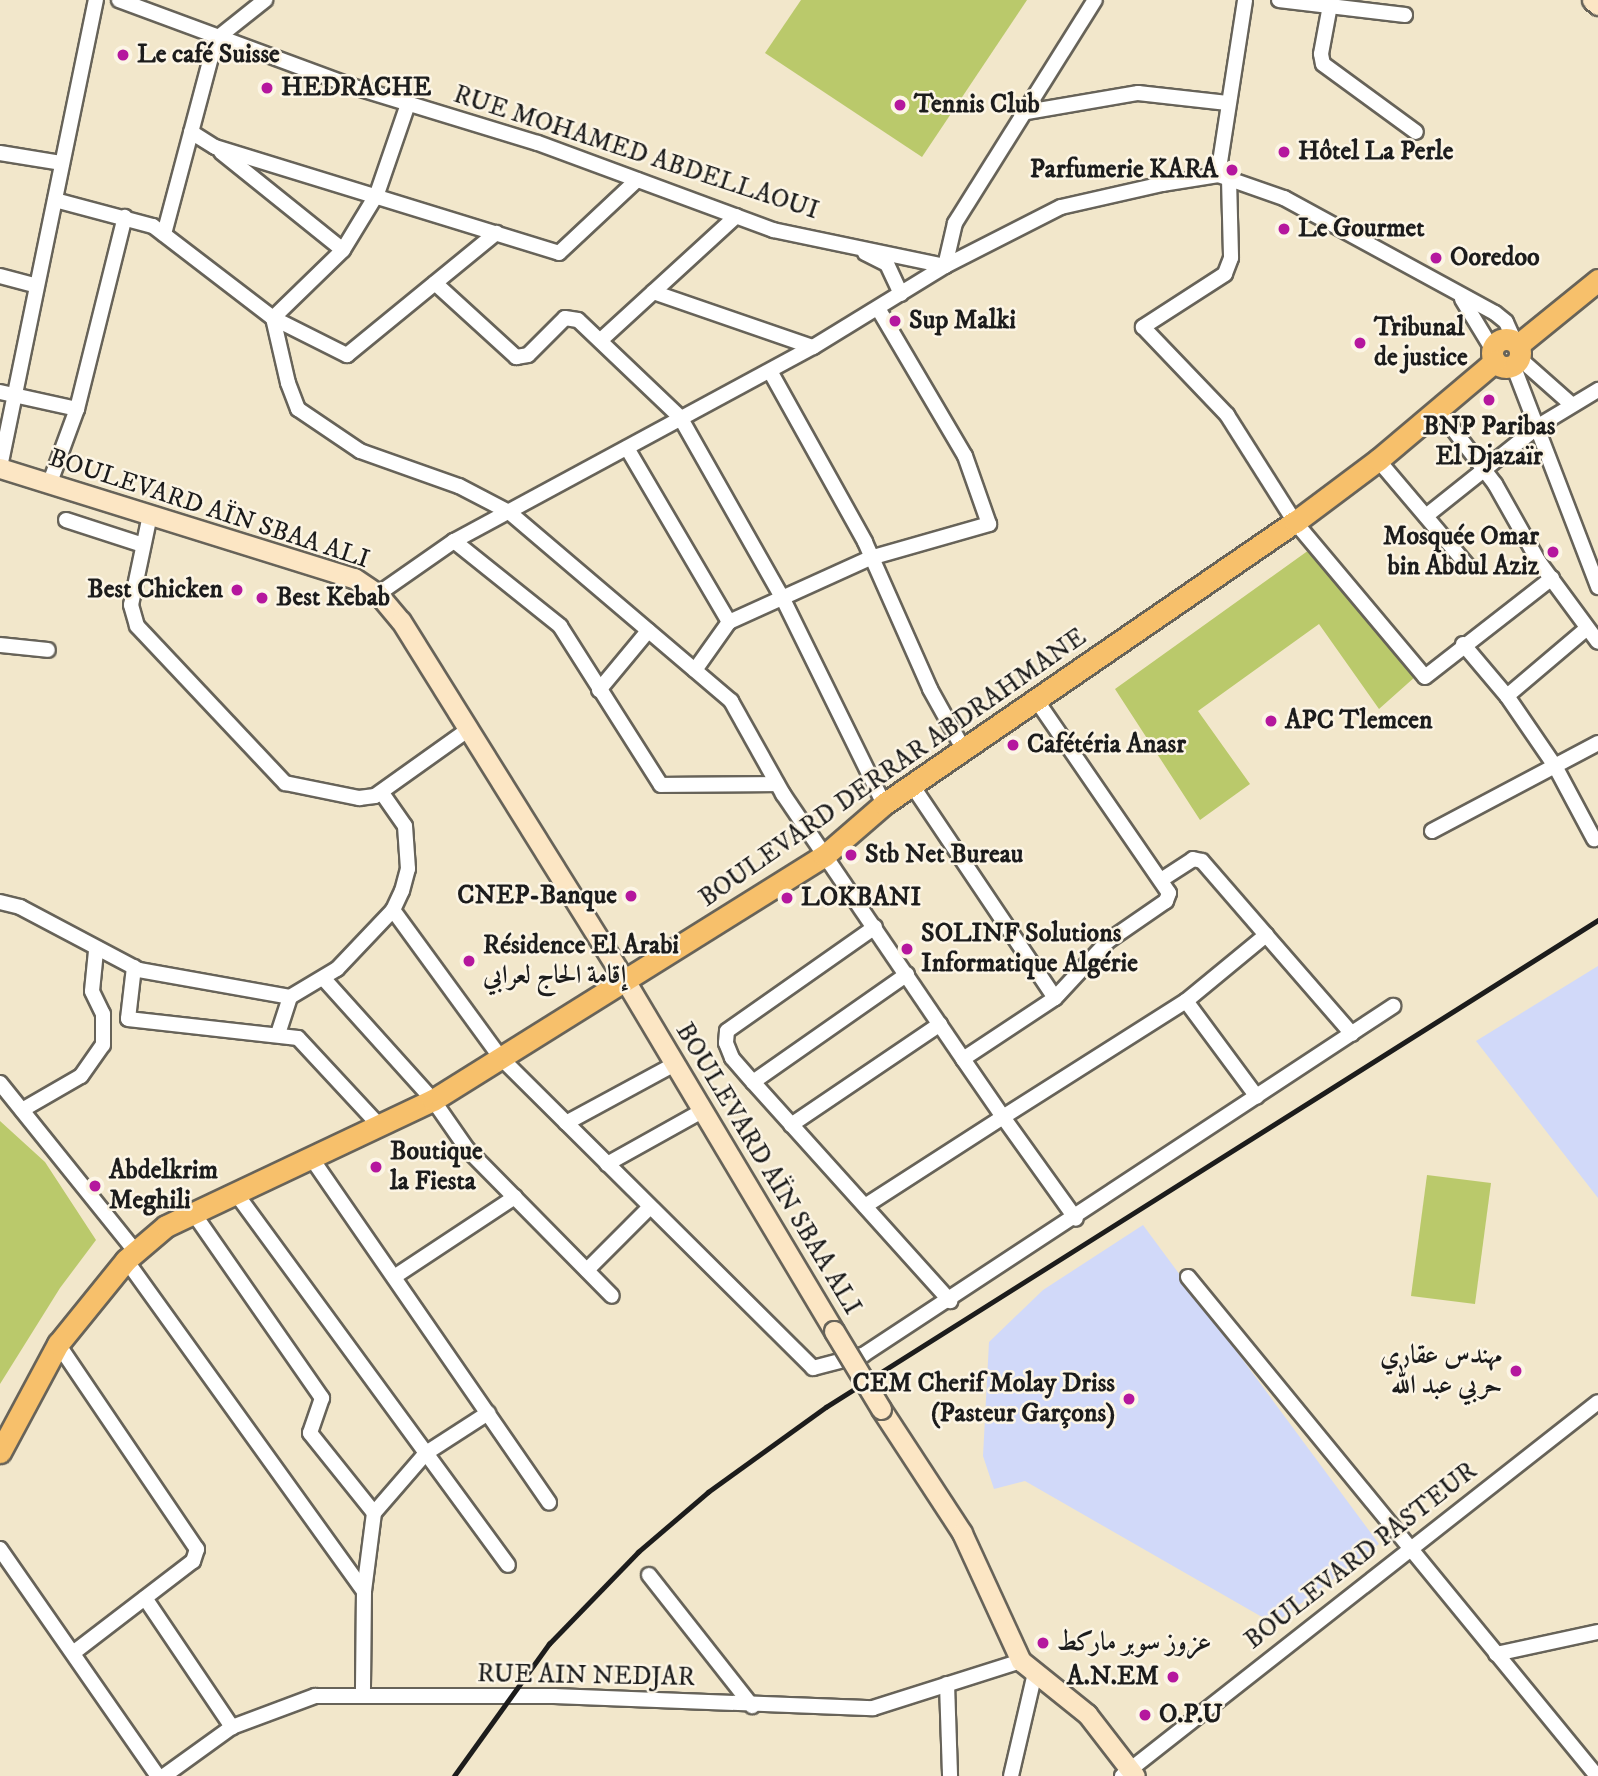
<!DOCTYPE html>
<meta charset="utf-8">
<style>
body{margin:0}
#map{position:relative;width:1598px;height:1776px;overflow:hidden;background:#f2e7cb;font-family:"IM FELL DW Pica",Amiri,serif}
div>[style]{position:absolute}
[style*='--x']{left:calc(var(--x)*1px);top:calc(var(--y)*1px);width:calc(var(--w)*1px);rotate:calc(var(--a)*1deg)}
.built>*{inset:0;background:#d1d9f9}
.green>*{inset:0;background:#bac96b}
.roads{filter:drop-shadow(2px 0 #676359) drop-shadow(-2px 0 #676359) drop-shadow(0 2px #676359) drop-shadow(0 -2px #676359)}
.street>*{height:14px;margin:-7px;padding:0 7px;transform-origin:7px;border-radius:7px;background:#fff}
.secondary>*{height:19px;margin:-9.5px;padding:0 9.5px;transform-origin:9.5px;border-radius:9.5px;background:#fce6c4}
.primary>*{height:21px;margin:-10.5px;padding:0 10.5px;transform-origin:10.5px;border-radius:10.5px;background:#f7c06b}
.primary>.ring{margin:-10.5px;padding:0;box-sizing:content-box;background:none;border:21px solid #f7c06b;border-radius:50%}
.rail>*{height:4.5px;margin:-2.25px;padding:0 2.25px;transform-origin:2.25px;border-radius:2.25px;background:#1c1c1c}
.bridges{filter:drop-shadow(2px 0 #676359) drop-shadow(-2px 0 #676359) drop-shadow(0 2px #676359) drop-shadow(0 -2px #676359)}
.secondary-bridge>*{height:19px;margin:-9.5px;padding:0 9.5px;transform-origin:9.5px;border-radius:9.5px;background:#fce6c4}
.dots>*{width:19px;height:19px;translate:-50% -50%;box-sizing:border-box;border:4px solid #fcf5e5;border-radius:50%}
span{translate:-50% -50%;white-space:nowrap;text-align:center;line-height:1.15;-webkit-text-stroke:5px #fcf5e5;paint-order:stroke}
.poi-label{font-size:26px;color:#1c1c1c;font-weight:700}
.left{translate:0 -50%;text-align:left}
.right{translate:-100% -50%;text-align:right}
.street-label{font-size:26px;color:#1c1c1c}
</style>
<div id="map">
<div class="built">
<div style="clip-path:polygon(1598px 966px,1598px 1198px,1476px 1041px)"></div>
<div style="clip-path:polygon(1143px 1225px,1379px 1544px,1274px 1624px,1025px 1481px,994px 1489px,983px 1456px,989px 1342px,1043px 1290px)"></div>
</div>
<div class="green">
<div style="clip-path:polygon(801px 0,1027px 0,922px 157px,765px 53px)"></div>
<div style="clip-path:polygon(1309px 550px,1416px 676px,1379px 709px,1319px 624px,1198px 711px,1250px 784px,1200px 820px,1115px 689px)"></div>
<div style="clip-path:polygon(0 1121px,45px 1162px,96px 1240px,60px 1288px,0 1384px)"></div>
<div style="clip-path:polygon(1427px 1175px,1491px 1183px,1475px 1304px,1411px 1296px)"></div>
</div>
<div class="roads">
<div class="street">
<div style="--x:119;--y:0;--w:247;--a:20.3"></div>
<div style="--x:351;--y:86;--w:195;--a:17"></div>
<div style="--x:538;--y:143;--w:251;--a:20.3"></div>
<div style="--x:773;--y:230;--w:176;--a:11.8"></div>
<div style="--x:1279;--y:0;--w:127;--a:6.8"></div>
<div style="--x:1331;--y:0;--w:55;--a:100.5"></div>
<div style="--x:1321;--y:54;--w:10;--a:79"></div>
<div style="--x:1323;--y:64;--w:115;--a:36.2"></div>
<div style="--x:408;--y:104;--w:95;--a:109"></div>
<div style="--x:377;--y:194;--w:66;--a:121.3"></div>
<div style="--x:343;--y:250;--w:98;--a:135.8"></div>
<div style="--x:273;--y:318;--w:83;--a:26.6"></div>
<div style="--x:347;--y:355;--w:193;--a:-39.3"></div>
<div style="--x:1021;--y:113;--w:119;--a:-9.7"></div>
<div style="--x:1138;--y:93;--w:90;--a:6.4"></div>
<div style="--x:191;--y:132;--w:28;--a:32"></div>
<div style="--x:215;--y:147;--w:360;--a:17.1"></div>
<div style="--x:559;--y:253;--w:107;--a:-43.1"></div>
<div style="--x:221;--y:152;--w:156;--a:38.8"></div>
<div style="--x:0;--y:153;--w:63;--a:9.2"></div>
<div style="--x:1218;--y:175;--w:177;--a:-81.2"></div>
<div style="--x:1229;--y:179;--w:79;--a:88.5"></div>
<div style="--x:1231;--y:258;--w:17;--a:111"></div>
<div style="--x:1225;--y:274;--w:98;--a:147.1"></div>
<div style="--x:1143;--y:327;--w:122;--a:46.3"></div>
<div style="--x:1227;--y:415;--w:127;--a:57.6"></div>
<div style="--x:1295;--y:522;--w:202;--a:50"></div>
<div style="--x:1425;--y:677;--w:161;--a:-37.9"></div>
<div style="--x:55;--y:200;--w:101;--a:14.9"></div>
<div style="--x:153;--y:226;--w:151;--a:37.5"></div>
<div style="--x:273;--y:318;--w:67;--a:77"></div>
<div style="--x:288;--y:383;--w:28;--a:69"></div>
<div style="--x:298;--y:409;--w:75;--a:34.1"></div>
<div style="--x:360;--y:451;--w:105;--a:19.5"></div>
<div style="--x:459;--y:486;--w:56;--a:27.5"></div>
<div style="--x:509;--y:512;--w:292;--a:40.4"></div>
<div style="--x:731;--y:701;--w:107;--a:60.8"></div>
<div style="--x:783;--y:794;--w:320;--a:55.8"></div>
<div style="--x:963;--y:1059;--w:110;--a:-33.5"></div>
<div style="--x:1055;--y:998;--w:257;--a:-123.9"></div>
<div style="--x:164;--y:234;--w:202;--a:-75.1"></div>
<div style="--x:216;--y:39;--w:63;--a:-38.5"></div>
<div style="--x:865;--y:253;--w:25;--a:27"></div>
<div style="--x:887;--y:264;--w:33;--a:65"></div>
<div style="--x:945;--y:266;--w:44;--a:-76.9"></div>
<div style="--x:955;--y:223;--w:263;--a:-57.9"></div>
<div style="--x:0;--y:276;--w:38;--a:15"></div>
<div style="--x:435;--y:283;--w:110;--a:42.4"></div>
<div style="--x:516;--y:357;--w:12;--a:-9"></div>
<div style="--x:528;--y:355;--w:52;--a:-45"></div>
<div style="--x:565;--y:318;--w:13;--a:9"></div>
<div style="--x:578;--y:320;--w:141;--a:43.6"></div>
<div style="--x:680;--y:417;--w:209;--a:60.5"></div>
<div style="--x:783;--y:599;--w:229;--a:63.8"></div>
<div style="--x:653;--y:292;--w:169;--a:19"></div>
<div style="--x:1462;--y:299;--w:60;--a:58.7"></div>
<div style="--x:602;--y:339;--w:182;--a:-42.5"></div>
<div style="--x:1519;--y:358;--w:69;--a:41.5"></div>
<div style="--x:1513;--y:365;--w:238;--a:69"></div>
<div style="--x:770;--y:371;--w:196;--a:60.9"></div>
<div style="--x:865;--y:542;--w:161;--a:66.1"></div>
<div style="--x:930;--y:689;--w:70;--a:60.9"></div>
<div style="--x:0;--y:392;--w:79;--a:12.4"></div>
<div style="--x:1437;--y:408;--w:96;--a:52.7"></div>
<div style="--x:1495;--y:484;--w:90;--a:60.6"></div>
<div style="--x:1539;--y:562;--w:99;--a:53.6"></div>
<div style="--x:627;--y:448;--w:202;--a:59.6"></div>
<div style="--x:729;--y:622;--w:59;--a:125.3"></div>
<div style="--x:1378;--y:460;--w:139;--a:49.7"></div>
<div style="--x:0;--y:467;--w:477;--a:-78.4"></div>
<div style="--x:49;--y:485;--w:81;--a:-69.8"></div>
<div style="--x:77;--y:409;--w:198;--a:-76"></div>
<div style="--x:150;--y:515;--w:92;--a:101.9"></div>
<div style="--x:131;--y:605;--w:22;--a:74"></div>
<div style="--x:137;--y:626;--w:216;--a:46.7"></div>
<div style="--x:285;--y:783;--w:76;--a:11.5"></div>
<div style="--x:359;--y:798;--w:16;--a:-7"></div>
<div style="--x:375;--y:796;--w:112;--a:-35.5"></div>
<div style="--x:1426;--y:516;--w:146;--a:-38.6"></div>
<div style="--x:1540;--y:425;--w:68;--a:-31.1"></div>
<div style="--x:66;--y:520;--w:81;--a:18"></div>
<div style="--x:454;--y:541;--w:136;--a:38.7"></div>
<div style="--x:560;--y:626;--w:188;--a:57.6"></div>
<div style="--x:661;--y:785;--w:116;--a:-0.5"></div>
<div style="--x:378;--y:594;--w:93;--a:-34.9"></div>
<div style="--x:454;--y:541;--w:408;--a:-28.4"></div>
<div style="--x:813;--y:347;--w:155;--a:-31.5"></div>
<div style="--x:945;--y:266;--w:130;--a:-27"></div>
<div style="--x:1061;--y:207;--w:104;--a:-12.8"></div>
<div style="--x:1162;--y:184;--w:57;--a:-9.1"></div>
<div style="--x:1218;--y:175;--w:70;--a:19.2"></div>
<div style="--x:1284;--y:198;--w:240;--a:28.6"></div>
<div style="--x:1495;--y:313;--w:14;--a:39"></div>
<div style="--x:1506;--y:322;--w:22;--a:66"></div>
<div style="--x:729;--y:622;--w:155;--a:-24.4"></div>
<div style="--x:870;--y:558;--w:124;--a:-15.9"></div>
<div style="--x:989;--y:524;--w:72;--a:-109.4"></div>
<div style="--x:965;--y:456;--w:169;--a:-120.5"></div>
<div style="--x:1463;--y:644;--w:68;--a:49.8"></div>
<div style="--x:1507;--y:696;--w:85;--a:55.6"></div>
<div style="--x:1555;--y:766;--w:83;--a:61.9"></div>
<div style="--x:0;--y:645;--w:48;--a:5.9"></div>
<div style="--x:599;--y:690;--w:77;--a:-50.3"></div>
<div style="--x:1507;--y:696;--w:104;--a:-40.3"></div>
<div style="--x:1037;--y:701;--w:233;--a:55.5"></div>
<div style="--x:1169;--y:893;--w:9;--a:111"></div>
<div style="--x:1166;--y:901;--w:70;--a:145.4"></div>
<div style="--x:1108;--y:941;--w:78;--a:132.9"></div>
<div style="--x:1432;--y:831;--w:188;--a:-27.9"></div>
<div style="--x:1161;--y:880;--w:38;--a:-33"></div>
<div style="--x:1193;--y:859;--w:9;--a:13"></div>
<div style="--x:1202;--y:861;--w:98;--a:49.1"></div>
<div style="--x:0;--y:902;--w:21;--a:14"></div>
<div style="--x:20;--y:907;--w:135;--a:27.9"></div>
<div style="--x:139;--y:970;--w:153;--a:10.1"></div>
<div style="--x:290;--y:997;--w:55;--a:-30.8"></div>
<div style="--x:337;--y:969;--w:81;--a:-46.5"></div>
<div style="--x:393;--y:910;--w:21;--a:-65"></div>
<div style="--x:402;--y:891;--w:23;--a:-75"></div>
<div style="--x:408;--y:869;--w:43;--a:-94"></div>
<div style="--x:405;--y:826;--w:40;--a:-124.9"></div>
<div style="--x:393;--y:910;--w:183;--a:53.9"></div>
<div style="--x:501;--y:1058;--w:440;--a:44.8"></div>
<div style="--x:813;--y:1368;--w:52;--a:-14.6"></div>
<div style="--x:863;--y:1355;--w:635;--a:-33.36"></div>
<div style="--x:875;--y:927;--w:181;--a:144.9"></div>
<div style="--x:727;--y:1031;--w:12;--a:95"></div>
<div style="--x:726;--y:1043;--w:16;--a:68"></div>
<div style="--x:732;--y:1058;--w:32;--a:49"></div>
<div style="--x:753;--y:1082;--w:188;--a:-35"></div>
<div style="--x:134;--y:967;--w:52;--a:96.6"></div>
<div style="--x:128;--y:1019;--w:171;--a:6.4"></div>
<div style="--x:298;--y:1038;--w:117;--a:47.1"></div>
<div style="--x:324;--y:979;--w:163;--a:48"></div>
<div style="--x:433;--y:1100;--w:60;--a:55.2"></div>
<div style="--x:467;--y:1149;--w:206;--a:45.4"></div>
<div style="--x:1186;--y:1001;--w:104;--a:-39.5"></div>
<div style="--x:1266;--y:935;--w:131;--a:49"></div>
<div style="--x:278;--y:1034;--w:39;--a:-72"></div>
<div style="--x:963;--y:1059;--w:70;--a:55.4"></div>
<div style="--x:1003;--y:1117;--w:217;--a:-32.4"></div>
<div style="--x:1186;--y:1001;--w:119;--a:53.5"></div>
<div style="--x:753;--y:1082;--w:295;--a:48"></div>
<div style="--x:0;--y:1083;--w:216;--a:51.2"></div>
<div style="--x:22;--y:1110;--w:68;--a:-30"></div>
<div style="--x:81;--y:1076;--w:38;--a:-55"></div>
<div style="--x:103;--y:1045;--w:31;--a:-90"></div>
<div style="--x:103;--y:1014;--w:25;--a:-116"></div>
<div style="--x:92;--y:991;--w:40;--a:-84.3"></div>
<div style="--x:566;--y:1123;--w:122;--a:-28.5"></div>
<div style="--x:791;--y:1125;--w:180;--a:-34.1"></div>
<div style="--x:310;--y:1156;--w:421;--a:55.4"></div>
<div style="--x:607;--y:1164;--w:107;--a:-29.2"></div>
<div style="--x:235;--y:1192;--w:462;--a:53.8"></div>
<div style="--x:865;--y:1206;--w:164;--a:-32.8"></div>
<div style="--x:1003;--y:1117;--w:125;--a:54.4"></div>
<div style="--x:192;--y:1211;--w:228;--a:55.2"></div>
<div style="--x:322;--y:1398;--w:37;--a:109"></div>
<div style="--x:310;--y:1433;--w:102;--a:51.3"></div>
<div style="--x:126;--y:1260;--w:408;--a:54.3"></div>
<div style="--x:364;--y:1591;--w:101;--a:90.6"></div>
<div style="--x:587;--y:1270;--w:89;--a:-45"></div>
<div style="--x:394;--y:1277;--w:145;--a:-33.5"></div>
<div style="--x:1188;--y:1277;--w:645;--a:50.66"></div>
<div style="--x:58;--y:1344;--w:248;--a:55.9"></div>
<div style="--x:197;--y:1549;--w:13;--a:108"></div>
<div style="--x:193;--y:1561;--w:151;--a:142.5"></div>
<div style="--x:0;--y:1549;--w:277;--a:55.2"></div>
<div style="--x:649;--y:1575;--w:167;--a:51.8"></div>
<div style="--x:364;--y:1591;--w:79;--a:-82.7"></div>
<div style="--x:374;--y:1513;--w:79;--a:-49.1"></div>
<div style="--x:426;--y:1453;--w:74;--a:-32.8"></div>
<div style="--x:145;--y:1598;--w:156;--a:56"></div>
<div style="--x:1496;--y:1654;--w:104;--a:-12.2"></div>
<div style="--x:947;--y:1684;--w:92;--a:88.1"></div>
<div style="--x:164;--y:1776;--w:84;--a:-35.8"></div>
<div style="--x:232;--y:1727;--w:89;--a:-20.5"></div>
<div style="--x:315;--y:1696;--w:239;--a:0"></div>
<div style="--x:554;--y:1696;--w:319;--a:2.2"></div>
<div style="--x:873;--y:1708;--w:155;--a:-17.6"></div>
<div style="--x:1011;--y:1776;--w:106;--a:-76.9"></div>
<div style="--x:1122;--y:1776;--w:605;--a:-38.16"></div>
</div>
<div class="secondary">
<div style="--x:1592;--y:0;--w:8;--a:40"></div>
<div style="--x:0;--y:468;--w:371;--a:17.3"></div>
<div style="--x:354;--y:578;--w:29;--a:34"></div>
<div style="--x:378;--y:594;--w:35;--a:50"></div>
<div style="--x:401;--y:621;--w:425;--a:58.1"></div>
<div style="--x:626;--y:982;--w:406;--a:59.2"></div>
<div style="--x:881;--y:1409;--w:148;--a:56.8"></div>
<div style="--x:962;--y:1533;--w:141;--a:65.3"></div>
<div style="--x:1021;--y:1661;--w:85;--a:38.8"></div>
<div style="--x:1087;--y:1714;--w:78;--a:52.3"></div>
</div>
<div class="primary">
<div class="ring" style="left:1492px;top:339px;width:7px;height:7px"></div>
<div style="--x:1518;--y:345;--w:103;--a:-39.1"></div>
<div style="--x:0;--y:1452;--w:123;--a:-61.8"></div>
<div style="--x:58;--y:1344;--w:108;--a:-51"></div>
<div style="--x:126;--y:1260;--w:52;--a:-40.4"></div>
<div style="--x:166;--y:1226;--w:295;--a:-25.3"></div>
<div style="--x:433;--y:1100;--w:461;--a:-32"></div>
<div style="--x:824;--y:856;--w:79;--a:-40.9"></div>
<div style="--x:884;--y:804;--w:498;--a:-34.5"></div>
<div style="--x:1295;--y:522;--w:104;--a:-36.8"></div>
<div style="--x:1378;--y:460;--w:153;--a:-40.2"></div>
</div>
</div>
<div class="rail">
<div style="--x:454;--y:1776;--w:163;--a:-54.3"></div>
<div style="--x:549;--y:1644;--w:128;--a:-45.9"></div>
<div style="--x:638;--y:1552;--w:92;--a:-40.6"></div>
<div style="--x:708;--y:1492;--w:145;--a:-35.8"></div>
<div style="--x:826;--y:1407;--w:913;--a:-32.24"></div>
</div>
<div class="bridges">
<div class="secondary-bridge">
<div style="--x:834;--y:1331;--w:91;--a:58.9"></div>
</div>
</div>
<div class="dots">
<div style="left:123px;top:55px;background:#b5179e"></div>
<div style="left:267px;top:88px;background:#b5179e"></div>
<div style="left:900px;top:105px;background:#b5179e"></div>
<div style="left:1284px;top:152px;background:#b5179e"></div>
<div style="left:1232px;top:170px;background:#b5179e"></div>
<div style="left:1284px;top:229px;background:#b5179e"></div>
<div style="left:1436px;top:258px;background:#b5179e"></div>
<div style="left:895px;top:321px;background:#b5179e"></div>
<div style="left:1360px;top:343px;background:#b5179e"></div>
<div style="left:1489px;top:400px;background:#b5179e"></div>
<div style="left:1553px;top:552px;background:#b5179e"></div>
<div style="left:237px;top:590px;background:#b5179e"></div>
<div style="left:262px;top:598px;background:#b5179e"></div>
<div style="left:1271px;top:721px;background:#b5179e"></div>
<div style="left:1013px;top:745px;background:#b5179e"></div>
<div style="left:851px;top:855px;background:#b5179e"></div>
<div style="left:631px;top:896px;background:#b5179e"></div>
<div style="left:787px;top:898px;background:#b5179e"></div>
<div style="left:907px;top:949px;background:#b5179e"></div>
<div style="left:469px;top:961px;background:#b5179e"></div>
<div style="left:376px;top:1167px;background:#b5179e"></div>
<div style="left:95px;top:1186px;background:#b5179e"></div>
<div style="left:1516px;top:1371px;background:#b5179e"></div>
<div style="left:1129px;top:1399px;background:#b5179e"></div>
<div style="left:1043px;top:1643px;background:#b5179e"></div>
<div style="left:1173px;top:1677px;background:#b5179e"></div>
<div style="left:1145px;top:1715px;background:#b5179e"></div>
</div>
<div class="poi-label">
<span class="left" style="left:137px;top:55px">Le café Suisse</span>
<span class="left" style="left:281px;top:88px">HEDRACHE</span>
<span class="left" style="left:914px;top:105px">Tennis Club</span>
<span class="left" style="left:1298px;top:152px">Hôtel La Perle</span>
<span class="right" style="left:1218px;top:170px">Parfumerie KARA</span>
<span class="left" style="left:1298px;top:229px">Le Gourmet</span>
<span class="left" style="left:1450px;top:258px">Ooredoo</span>
<span class="left" style="left:909px;top:321px">Sup Malki</span>
<span class="left" style="left:1374px;top:343px">Tribunal<br>de justice</span>
<span style="left:1489px;top:442px">BNP Paribas<br>El Djazaïr</span>
<span class="right" style="left:1539px;top:552px">Mosquée Omar<br>bin Abdul Aziz</span>
<span class="right" style="left:223px;top:590px">Best Chicken</span>
<span class="left" style="left:276px;top:598px">Best Kebab</span>
<span class="left" style="left:1285px;top:721px">APC Tlemcen</span>
<span class="left" style="left:1027px;top:745px">Cafétéria Anasr</span>
<span class="left" style="left:865px;top:855px">Stb Net Bureau</span>
<span class="right" style="left:617px;top:896px">CNEP-Banque</span>
<span class="left" style="left:801px;top:898px">LOKBANI</span>
<span class="left" style="left:921px;top:949px">SOLINF Solutions<br>Informatique Algérie</span>
<span class="left" style="left:483px;top:961px">Résidence El Arabi<br>إقامة الحاج لعرابي</span>
<span class="left" style="left:390px;top:1167px">Boutique<br>la Fiesta</span>
<span class="left" style="left:109px;top:1186px">Abdelkrim<br>Meghili</span>
<span class="right" style="left:1502px;top:1371px">مهندس عقاري<br>حربي عبد الله</span>
<span class="right" style="left:1115px;top:1399px">CEM Cherif Molay Driss<br>(Pasteur Garçons)</span>
<span class="left" style="left:1057px;top:1643px">عزوز سوبر ماركط</span>
<span class="right" style="left:1159px;top:1677px">A.N.EM</span>
<span class="left" style="left:1159px;top:1715px">O.P.U</span>
</div>
<div class="street-label">
<span style="left:636px;top:153px;rotate:18deg">RUE MOHAMED ABDELLAOUI</span>
<span style="left:209px;top:509px;rotate:18deg">BOULEVARD AÏN SBAA ALI</span>
<span style="left:893px;top:768px;rotate:-35deg">BOULEVARD DERRAR ABDRAHMANE</span>
<span style="left:768px;top:1169px;rotate:59deg">BOULEVARD AÏN SBAA ALI</span>
<span style="left:1361px;top:1556px;rotate:-38deg">BOULEVARD PASTEUR</span>
<span style="left:586px;top:1676px;rotate:1deg">RUE AIN NEDJAR</span>
</div>
</div>
